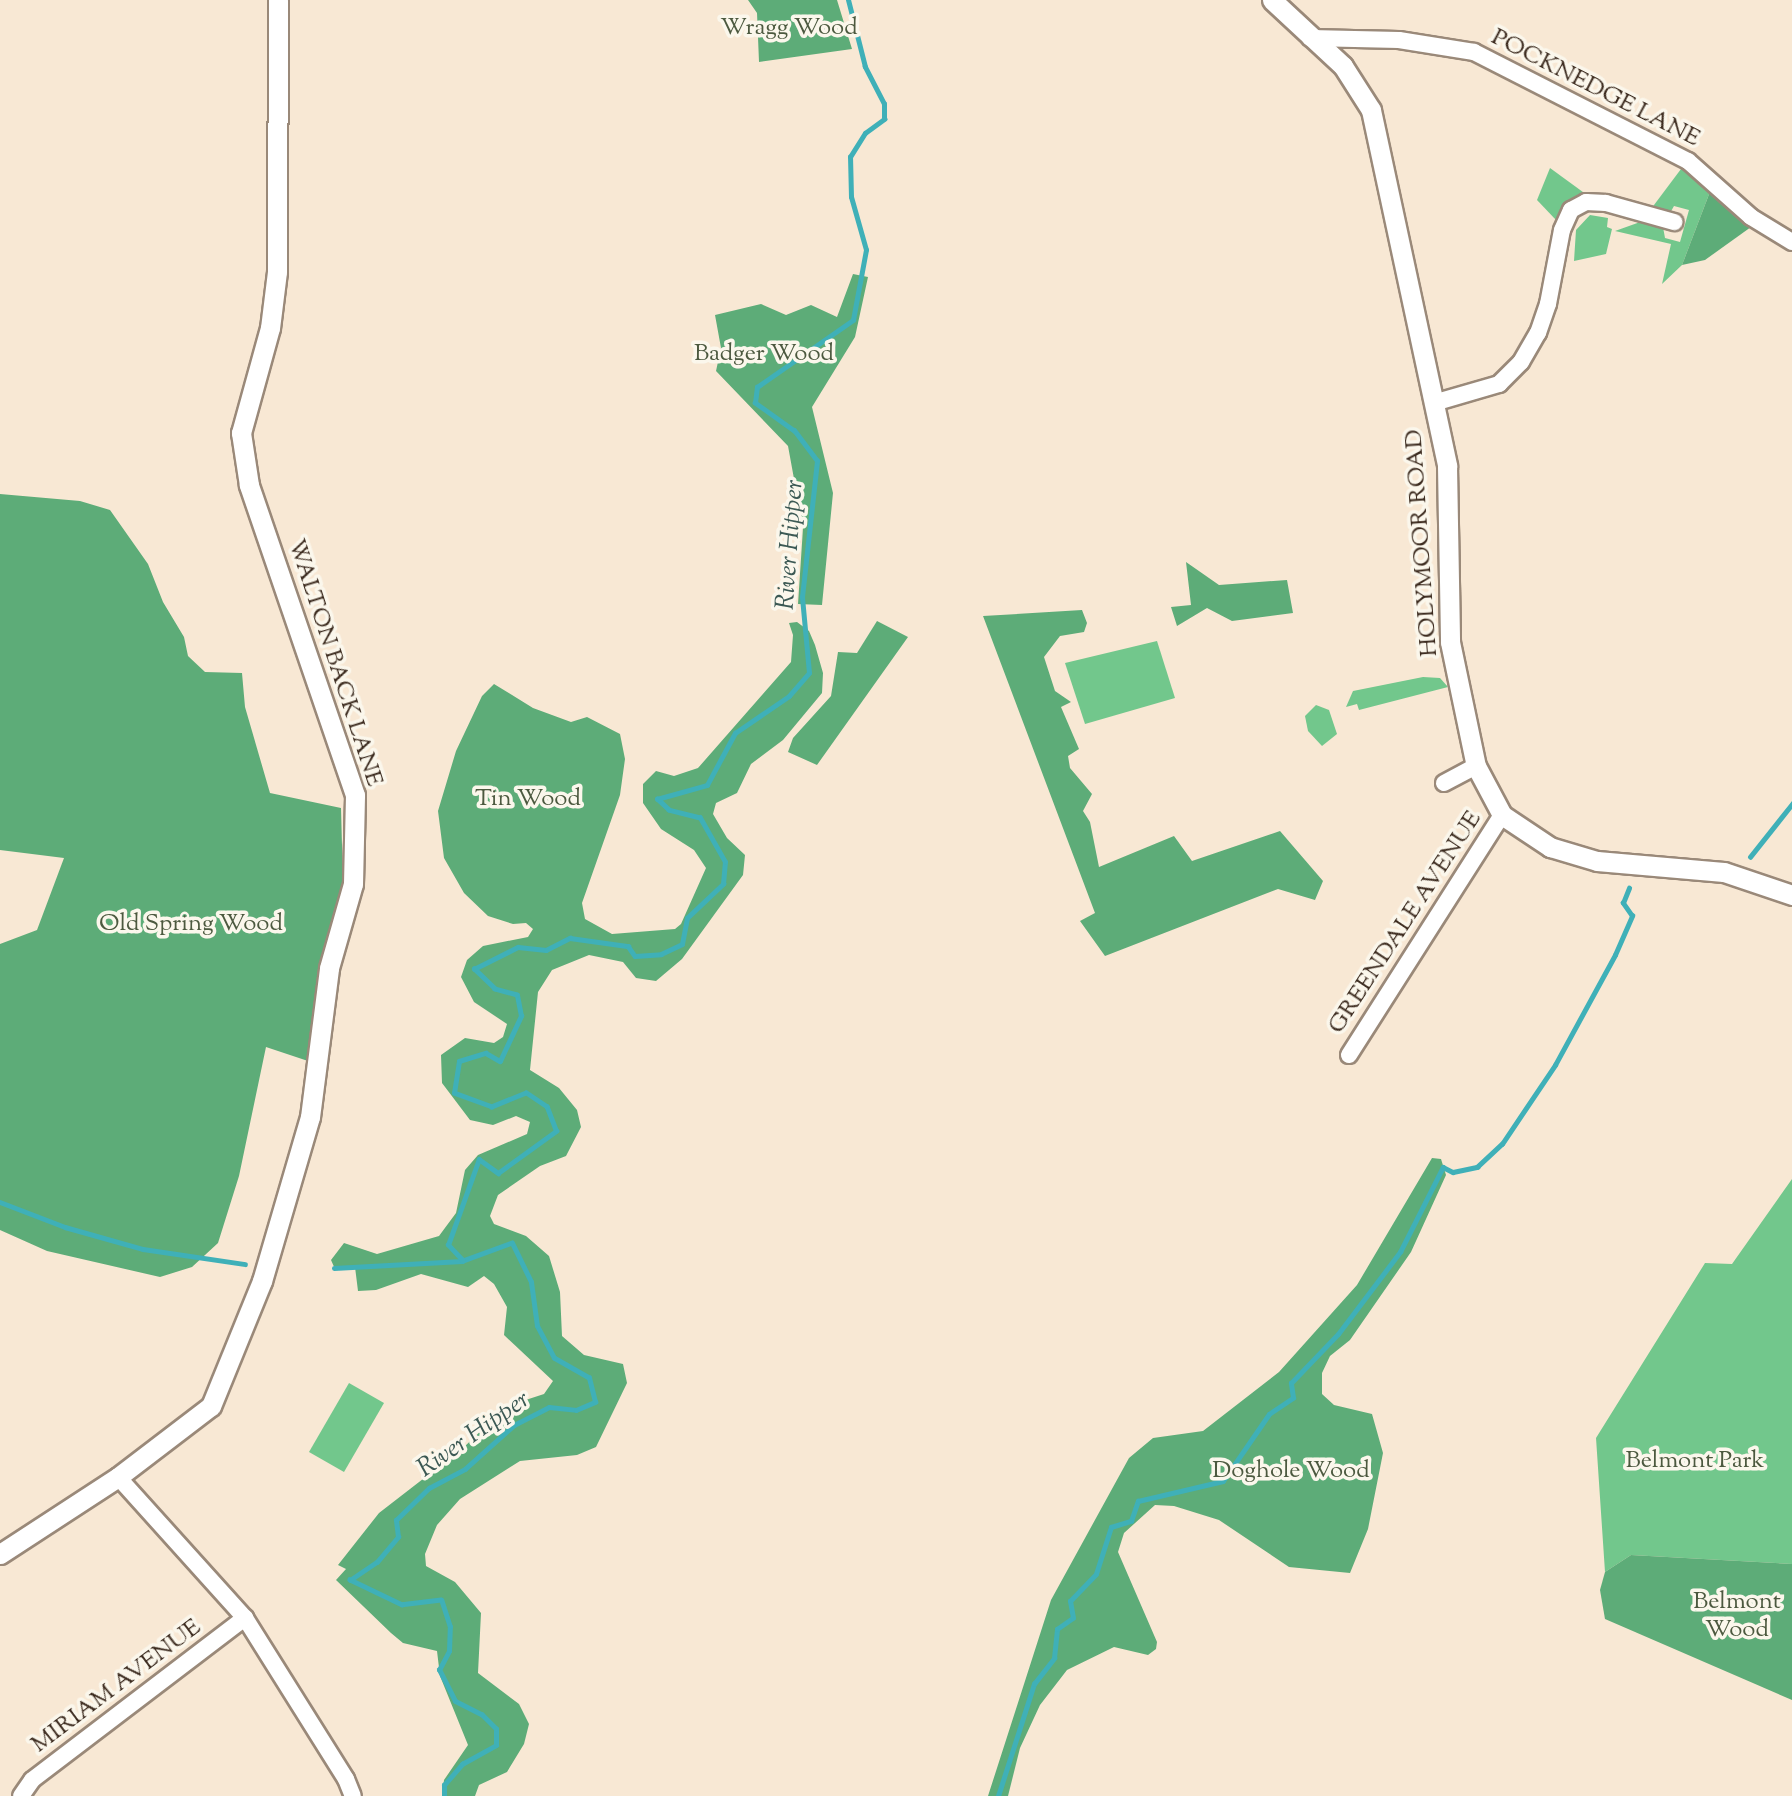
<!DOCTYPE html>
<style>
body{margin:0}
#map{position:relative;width:1792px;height:1796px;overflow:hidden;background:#f8e8d4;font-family:"Sorts Mill Goudy",serif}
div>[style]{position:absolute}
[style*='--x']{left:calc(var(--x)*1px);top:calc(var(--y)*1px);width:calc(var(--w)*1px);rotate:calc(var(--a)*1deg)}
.green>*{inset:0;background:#72c78c}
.forest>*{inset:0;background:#5dac78}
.stream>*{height:4.5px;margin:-2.25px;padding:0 2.25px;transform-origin:2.25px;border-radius:2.25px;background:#3fb0b8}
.roads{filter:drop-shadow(2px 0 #9a8979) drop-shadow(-2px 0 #9a8979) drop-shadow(0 2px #9a8979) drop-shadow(0 -2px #9a8979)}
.minor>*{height:16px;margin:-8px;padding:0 8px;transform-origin:8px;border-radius:8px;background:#fff}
.tertiary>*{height:19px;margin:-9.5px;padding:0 9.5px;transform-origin:9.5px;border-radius:9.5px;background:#fff}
span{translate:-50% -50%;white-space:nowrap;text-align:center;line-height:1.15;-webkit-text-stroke:7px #fbf7ec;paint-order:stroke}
.park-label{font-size:24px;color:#4c593f}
.street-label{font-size:24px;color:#3b2a1e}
.water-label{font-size:26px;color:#3c5954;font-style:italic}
</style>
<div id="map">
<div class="green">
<div style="clip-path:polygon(1684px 165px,1711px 189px,1682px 265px,1662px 284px,1671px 244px,1615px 231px,1643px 221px,1663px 227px,1665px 238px,1680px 242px,1689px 210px,1674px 206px,1670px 213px,1651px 209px)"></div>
<div style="clip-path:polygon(1550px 168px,1587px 195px,1556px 220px,1537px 200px)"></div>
<div style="clip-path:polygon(1590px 215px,1608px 218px,1607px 227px,1612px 229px,1606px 254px,1574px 261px,1576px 230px)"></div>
<div style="clip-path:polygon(1157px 641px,1175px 698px,1085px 724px,1065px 663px)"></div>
<div style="clip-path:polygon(1423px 677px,1440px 678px,1448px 687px,1359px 710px,1357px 704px,1346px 707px,1353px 691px)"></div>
<div style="clip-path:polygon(1316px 705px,1329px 710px,1337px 734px,1322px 746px,1308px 731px,1305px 716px)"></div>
<div style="clip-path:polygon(1792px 1179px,1792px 1564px,1631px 1555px,1605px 1572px,1596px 1438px,1705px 1263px,1732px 1264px)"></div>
<div style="clip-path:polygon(349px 1383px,384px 1403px,344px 1472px,309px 1452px)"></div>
</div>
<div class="forest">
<div style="clip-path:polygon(748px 0,837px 0,852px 49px,759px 62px,757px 13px)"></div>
<div style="clip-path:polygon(1711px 189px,1751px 227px,1705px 260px,1682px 265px)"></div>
<div style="clip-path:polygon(853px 274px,868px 277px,855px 337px,812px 407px,833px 493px,822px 605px,798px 604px,803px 528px,788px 446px,716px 371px,721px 348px,715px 315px,761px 304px,786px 315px,811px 305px,837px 317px)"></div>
<div style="clip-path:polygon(0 494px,80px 501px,110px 510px,148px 564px,163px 602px,184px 637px,188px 656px,205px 672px,242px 673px,245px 707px,270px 793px,341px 808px,343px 883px,311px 1062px,266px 1047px,239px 1176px,218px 1243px,192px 1267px,160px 1277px,47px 1251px,0 1230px,0 944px,37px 930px,64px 858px,0 850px)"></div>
<div style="clip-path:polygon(1186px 562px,1219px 585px,1287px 580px,1293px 613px,1232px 621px,1207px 608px,1177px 626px,1171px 607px,1191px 605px)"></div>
<div style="clip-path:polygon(1082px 610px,1087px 623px,1084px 632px,1060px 636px,1044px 657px,1055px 691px,1071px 702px,1061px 707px,1079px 749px,1068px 756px,1070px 768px,1092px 794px,1083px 811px,1090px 822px,1099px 867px,1174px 836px,1192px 861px,1280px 831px,1323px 881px,1315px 900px,1278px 889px,1105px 956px,1080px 921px,1095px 913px,983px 616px)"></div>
<div style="clip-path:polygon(877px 621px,908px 637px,817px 765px,788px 752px,793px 738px,831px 696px,838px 652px,857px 653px)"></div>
<div style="clip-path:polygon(797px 622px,809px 631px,815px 645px,823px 673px,822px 693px,783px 740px,751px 764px,737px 793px,716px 803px,713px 814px,727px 838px,745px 855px,743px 875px,682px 959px,656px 981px,636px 978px,623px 962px,589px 955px,552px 970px,538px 992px,530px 1070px,559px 1088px,577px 1110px,581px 1127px,566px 1156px,540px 1166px,498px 1195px,490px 1216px,494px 1224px,526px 1236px,549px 1256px,560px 1292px,562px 1336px,584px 1355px,623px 1364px,627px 1383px,596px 1447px,577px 1455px,520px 1461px,460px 1499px,437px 1525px,425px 1554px,426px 1566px,455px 1582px,481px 1613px,478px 1673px,519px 1704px,529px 1724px,524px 1744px,507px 1772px,479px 1785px,475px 1796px,442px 1796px,444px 1780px,468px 1745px,440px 1676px,437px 1651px,403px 1643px,391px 1633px,336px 1580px,346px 1569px,338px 1565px,379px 1513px,463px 1448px,507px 1406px,544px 1394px,553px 1381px,504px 1335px,507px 1307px,494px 1284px,484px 1276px,468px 1287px,421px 1274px,376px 1290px,358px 1291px,355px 1267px,335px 1269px,331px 1260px,344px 1243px,377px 1254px,439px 1236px,456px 1213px,465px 1170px,478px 1155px,527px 1134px,530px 1122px,516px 1116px,493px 1125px,470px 1120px,442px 1083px,441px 1055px,465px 1038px,494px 1043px,503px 1037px,507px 1024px,474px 1002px,461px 977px,467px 960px,483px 946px,528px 937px,533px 929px,526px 923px,513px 924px,488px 916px,464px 893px,444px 858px,438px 811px,456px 751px,482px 696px,494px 684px,533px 708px,571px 722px,587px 717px,620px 734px,625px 759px,620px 795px,582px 903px,585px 919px,612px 934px,675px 929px,681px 924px,706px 868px,694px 850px,661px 829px,643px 803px,643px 784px,656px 771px,674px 776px,698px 768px,791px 662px,793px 635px,789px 623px)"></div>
<div style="clip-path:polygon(1432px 1158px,1441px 1159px,1446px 1175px,1411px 1252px,1350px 1340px,1330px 1356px,1322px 1373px,1322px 1394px,1334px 1405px,1372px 1414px,1383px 1453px,1368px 1529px,1350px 1573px,1289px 1567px,1219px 1520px,1174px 1506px,1155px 1505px,1124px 1533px,1118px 1552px,1157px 1642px,1156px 1649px,1148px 1655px,1114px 1647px,1067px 1670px,1040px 1705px,1020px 1748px,1008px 1796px,988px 1796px,1051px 1600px,1129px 1458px,1153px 1438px,1203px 1431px,1279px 1372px,1357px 1285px)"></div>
<div style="clip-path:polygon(1631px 1555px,1792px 1564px,1792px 1700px,1605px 1619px,1600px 1590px,1605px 1572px)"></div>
</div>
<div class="stream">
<div style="--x:1750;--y:857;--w:68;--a:-51.6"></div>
<div style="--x:0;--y:1202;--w:70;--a:21"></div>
<div style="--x:65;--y:1227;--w:81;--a:15.8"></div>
<div style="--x:143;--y:1249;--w:103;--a:8.4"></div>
<div style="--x:334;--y:1268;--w:128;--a:-3.1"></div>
<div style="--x:444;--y:1796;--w:11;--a:-90"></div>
<div style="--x:444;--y:1785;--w:28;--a:-49"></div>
<div style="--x:462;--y:1764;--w:39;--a:-29"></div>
<div style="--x:496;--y:1745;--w:16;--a:-90"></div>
<div style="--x:496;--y:1729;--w:20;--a:-135"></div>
<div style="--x:482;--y:1715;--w:30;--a:-153"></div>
<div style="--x:455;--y:1701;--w:35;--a:-117"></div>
<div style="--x:439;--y:1670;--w:21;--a:-62"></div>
<div style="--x:449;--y:1651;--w:24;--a:-88"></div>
<div style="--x:450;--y:1627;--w:28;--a:-108"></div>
<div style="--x:441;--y:1600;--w:39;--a:173"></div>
<div style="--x:402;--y:1605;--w:58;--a:-154.3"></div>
<div style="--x:350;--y:1580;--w:32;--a:-34"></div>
<div style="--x:377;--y:1562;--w:33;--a:-50"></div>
<div style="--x:398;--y:1537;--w:17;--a:-97"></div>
<div style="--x:396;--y:1520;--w:46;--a:-44.1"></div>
<div style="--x:429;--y:1488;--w:41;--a:-27.8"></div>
<div style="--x:465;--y:1469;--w:66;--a:-41.9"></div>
<div style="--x:514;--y:1425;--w:39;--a:-27"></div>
<div style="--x:549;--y:1407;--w:27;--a:6"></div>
<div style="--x:576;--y:1410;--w:21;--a:-23"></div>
<div style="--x:595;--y:1402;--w:25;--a:-104"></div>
<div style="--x:589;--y:1378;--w:40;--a:-150.3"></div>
<div style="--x:554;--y:1358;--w:36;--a:-118"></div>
<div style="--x:537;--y:1326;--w:44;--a:-97.8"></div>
<div style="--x:531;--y:1282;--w:43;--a:-116"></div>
<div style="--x:512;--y:1243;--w:52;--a:159.8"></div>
<div style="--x:463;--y:1261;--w:22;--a:-133"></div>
<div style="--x:448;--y:1245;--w:91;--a:-70.2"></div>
<div style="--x:479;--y:1159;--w:24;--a:36"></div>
<div style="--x:498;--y:1173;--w:72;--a:-35.9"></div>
<div style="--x:556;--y:1131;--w:26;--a:-111"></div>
<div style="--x:547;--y:1107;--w:25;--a:-146"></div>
<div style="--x:526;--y:1093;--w:37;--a:158"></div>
<div style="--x:492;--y:1107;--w:40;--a:-159.8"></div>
<div style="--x:454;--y:1093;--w:32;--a:-81"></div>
<div style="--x:459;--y:1061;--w:28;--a:-17"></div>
<div style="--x:486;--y:1053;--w:16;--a:30"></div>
<div style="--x:500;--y:1061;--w:50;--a:-65"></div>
<div style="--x:521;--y:1016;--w:21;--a:-101"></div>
<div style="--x:517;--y:995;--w:23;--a:-165"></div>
<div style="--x:495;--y:989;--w:29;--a:-136"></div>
<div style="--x:474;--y:969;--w:49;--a:-26.6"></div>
<div style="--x:518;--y:947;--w:28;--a:6"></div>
<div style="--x:546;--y:950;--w:27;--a:-27"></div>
<div style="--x:570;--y:938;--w:59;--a:7.9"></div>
<div style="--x:628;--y:946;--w:12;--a:55"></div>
<div style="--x:635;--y:956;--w:26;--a:-4"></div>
<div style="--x:661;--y:954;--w:23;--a:-25"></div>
<div style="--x:682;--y:944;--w:26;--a:-79"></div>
<div style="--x:687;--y:918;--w:50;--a:-43.4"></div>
<div style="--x:723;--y:884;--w:22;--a:-85"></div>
<div style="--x:725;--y:862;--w:51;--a:-119.6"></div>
<div style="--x:700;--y:818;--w:32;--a:-166"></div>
<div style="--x:669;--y:810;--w:16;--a:-137"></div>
<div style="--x:657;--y:799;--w:52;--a:-15.6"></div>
<div style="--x:707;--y:785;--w:59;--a:-61.7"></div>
<div style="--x:735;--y:733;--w:65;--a:-34.4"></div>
<div style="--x:789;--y:696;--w:30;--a:-49"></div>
<div style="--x:809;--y:673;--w:76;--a:-95.3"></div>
<div style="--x:802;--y:597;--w:137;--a:-83.7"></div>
<div style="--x:817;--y:461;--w:38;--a:-127"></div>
<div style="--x:794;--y:431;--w:48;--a:-144.3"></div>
<div style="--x:755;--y:403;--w:16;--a:-83"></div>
<div style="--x:757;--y:387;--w:117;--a:-34.9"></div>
<div style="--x:853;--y:320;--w:71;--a:-79.5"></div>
<div style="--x:866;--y:250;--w:55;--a:-105.8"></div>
<div style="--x:851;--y:197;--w:40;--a:-91.4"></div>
<div style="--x:850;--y:157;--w:28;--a:-58"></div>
<div style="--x:865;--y:133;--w:24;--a:-36"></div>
<div style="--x:884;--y:119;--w:15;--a:-90"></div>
<div style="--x:884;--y:104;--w:42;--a:-117.2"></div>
<div style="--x:865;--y:67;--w:69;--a:-104.2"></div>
<div style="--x:998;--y:1796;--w:118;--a:-72.2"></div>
<div style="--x:1034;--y:1684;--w:33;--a:-52"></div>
<div style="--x:1054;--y:1658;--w:29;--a:-84"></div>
<div style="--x:1057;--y:1629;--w:19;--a:-35"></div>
<div style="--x:1073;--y:1618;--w:17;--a:-100"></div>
<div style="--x:1070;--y:1601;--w:37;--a:-46"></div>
<div style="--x:1096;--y:1574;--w:49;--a:-72.3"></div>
<div style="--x:1111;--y:1527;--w:21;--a:-17"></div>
<div style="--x:1131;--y:1521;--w:21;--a:-71"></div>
<div style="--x:1138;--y:1501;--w:87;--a:-13.2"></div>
<div style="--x:1223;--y:1481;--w:81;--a:-55.5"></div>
<div style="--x:1269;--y:1414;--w:29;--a:-34"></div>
<div style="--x:1293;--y:1398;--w:15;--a:-98"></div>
<div style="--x:1291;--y:1383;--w:68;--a:-46.2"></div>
<div style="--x:1338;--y:1334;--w:103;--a:-52.9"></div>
<div style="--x:1400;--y:1252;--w:95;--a:-63.2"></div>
<div style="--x:1443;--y:1167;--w:11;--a:27"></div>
<div style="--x:1453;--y:1172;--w:25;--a:-12"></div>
<div style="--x:1477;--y:1167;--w:34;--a:-43"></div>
<div style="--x:1502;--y:1144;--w:95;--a:-56.1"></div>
<div style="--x:1555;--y:1065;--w:125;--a:-61.4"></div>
<div style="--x:1615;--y:955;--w:43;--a:-66.4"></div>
<div style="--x:1632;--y:916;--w:16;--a:-125"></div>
<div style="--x:1623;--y:903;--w:16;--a:-68"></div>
</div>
<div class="roads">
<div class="minor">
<div style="--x:1310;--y:38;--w:89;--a:1.3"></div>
<div style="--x:1399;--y:40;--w:76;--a:9.1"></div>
<div style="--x:1474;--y:52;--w:240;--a:27"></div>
<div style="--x:1688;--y:161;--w:84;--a:41.6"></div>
<div style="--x:1751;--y:217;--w:48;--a:31.4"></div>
<div style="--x:1437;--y:402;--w:65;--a:-16.2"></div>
<div style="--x:1499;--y:384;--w:31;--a:-45"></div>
<div style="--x:1521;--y:362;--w:34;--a:-60"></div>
<div style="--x:1538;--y:333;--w:31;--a:-71"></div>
<div style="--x:1548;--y:304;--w:75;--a:-79.3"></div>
<div style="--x:1562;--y:230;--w:22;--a:-66"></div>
<div style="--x:1571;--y:210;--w:17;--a:-28"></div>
<div style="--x:1586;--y:202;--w:20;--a:3"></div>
<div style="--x:1606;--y:203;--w:71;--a:15.6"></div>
<div style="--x:1444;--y:783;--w:36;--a:-28"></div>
<div style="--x:1349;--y:1055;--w:285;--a:-57.5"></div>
<div style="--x:118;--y:1477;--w:190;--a:48"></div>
<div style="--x:245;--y:1618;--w:190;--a:57.9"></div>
<div style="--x:346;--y:1779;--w:18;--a:68"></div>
<div style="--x:21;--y:1796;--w:19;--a:-55"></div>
<div style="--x:32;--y:1780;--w:268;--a:-37.3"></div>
</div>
<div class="tertiary">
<div style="--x:1272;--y:0;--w:97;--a:42.9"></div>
<div style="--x:1343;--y:66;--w:52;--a:57.5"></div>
<div style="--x:1371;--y:110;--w:364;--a:77.9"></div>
<div style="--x:1447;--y:466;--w:176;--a:89"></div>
<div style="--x:1450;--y:642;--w:127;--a:78.2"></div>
<div style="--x:1476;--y:766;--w:55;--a:62"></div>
<div style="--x:1502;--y:815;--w:58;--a:33.7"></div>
<div style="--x:1550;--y:847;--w:49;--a:16.6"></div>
<div style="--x:1597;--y:861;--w:127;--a:5"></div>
<div style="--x:1724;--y:872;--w:72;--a:18.7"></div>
<div style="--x:0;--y:1554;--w:141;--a:-33.1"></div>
<div style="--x:118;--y:1477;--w:117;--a:-37.4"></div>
<div style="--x:211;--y:1406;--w:135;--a:-67.8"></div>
<div style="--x:262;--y:1281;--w:171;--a:-73.7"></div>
<div style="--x:310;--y:1117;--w:150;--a:-82.7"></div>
<div style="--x:329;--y:968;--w:87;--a:-74.1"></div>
<div style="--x:353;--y:884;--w:89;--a:-88.7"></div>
<div style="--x:355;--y:795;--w:328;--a:-108.9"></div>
<div style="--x:249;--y:485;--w:53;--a:-98.7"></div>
<div style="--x:241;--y:433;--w:109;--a:-74.6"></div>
<div style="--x:270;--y:328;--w:56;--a:-82.9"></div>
<div style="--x:277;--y:272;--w:272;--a:-89.8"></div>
</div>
</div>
<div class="park-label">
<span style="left:789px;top:29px">Wragg Wood</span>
<span style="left:764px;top:355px">Badger Wood</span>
<span style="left:528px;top:800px">Tin Wood</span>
<span style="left:191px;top:925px">Old Spring Wood</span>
<span style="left:1695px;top:1462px">Belmont Park</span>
<span style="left:1291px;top:1472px">Doghole Wood</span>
<span style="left:1737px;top:1617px">Belmont<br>Wood</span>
</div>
<div class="street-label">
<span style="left:1595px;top:89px;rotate:27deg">POCKNEDGE LANE</span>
<span style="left:1423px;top:543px;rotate:-94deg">HOLYMOOR ROAD</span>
<span style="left:334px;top:663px;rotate:72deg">WALTON BACK LANE</span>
<span style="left:1406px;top:923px;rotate:-57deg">GREENDALE AVENUE</span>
<span style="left:117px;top:1687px;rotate:-37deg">MIRIAM AVENUE</span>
</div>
<div class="water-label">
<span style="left:791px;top:545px;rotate:-86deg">River Hipper</span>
<span style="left:474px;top:1435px;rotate:-35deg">River Hipper</span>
</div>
</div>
